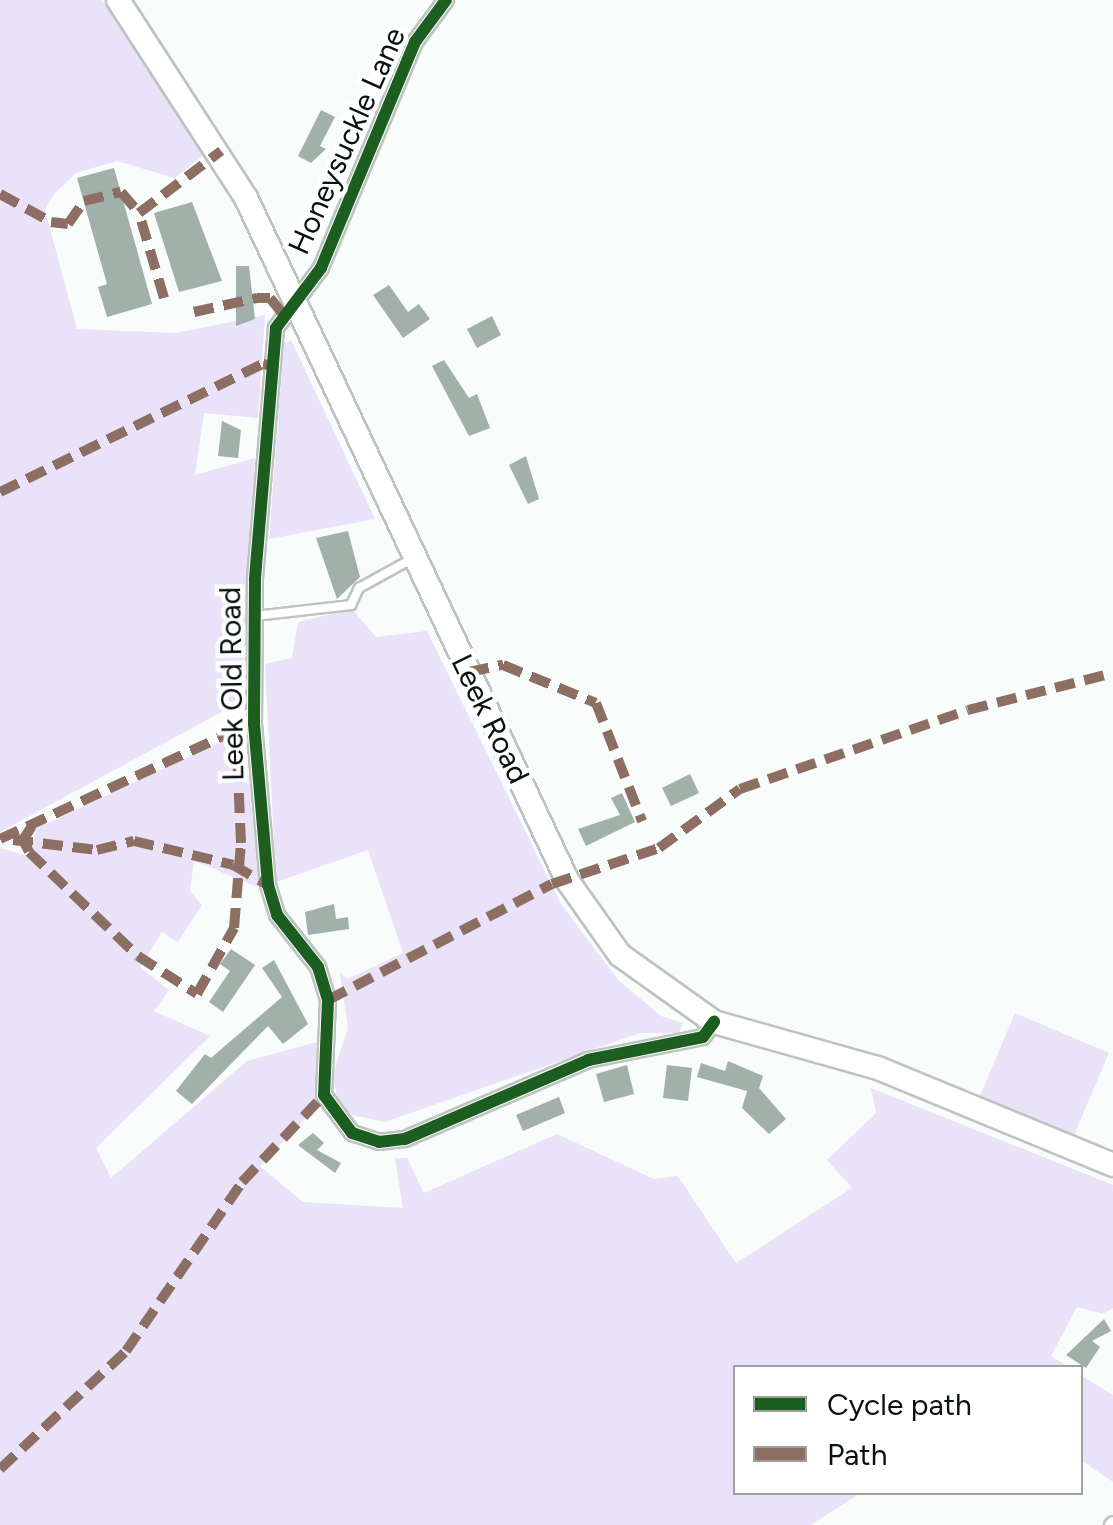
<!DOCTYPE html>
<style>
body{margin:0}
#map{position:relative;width:1113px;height:1525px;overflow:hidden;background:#f8fcfa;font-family:Figtree,sans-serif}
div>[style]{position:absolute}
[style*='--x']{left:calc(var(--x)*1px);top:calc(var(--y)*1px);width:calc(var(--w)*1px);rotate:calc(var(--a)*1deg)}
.green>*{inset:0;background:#e9e2f9}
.building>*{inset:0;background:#a1b0a8}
.roads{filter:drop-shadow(2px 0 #bdc4c0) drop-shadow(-2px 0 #bdc4c0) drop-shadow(0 2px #bdc4c0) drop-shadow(0 -2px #bdc4c0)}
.service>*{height:8px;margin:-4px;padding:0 4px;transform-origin:4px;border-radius:4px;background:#fefffe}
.minor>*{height:14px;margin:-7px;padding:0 7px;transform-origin:7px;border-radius:7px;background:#fefffe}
.trunk>*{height:22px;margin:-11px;padding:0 11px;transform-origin:11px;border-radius:11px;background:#fefffe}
.quiet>*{height:10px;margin-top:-5px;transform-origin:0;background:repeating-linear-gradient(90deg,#8d6e63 0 20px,transparent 0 30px)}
.cycleway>*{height:12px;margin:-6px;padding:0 6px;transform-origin:6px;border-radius:6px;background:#1b5e20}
span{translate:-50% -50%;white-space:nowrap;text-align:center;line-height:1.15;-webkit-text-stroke:9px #fff;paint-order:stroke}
.street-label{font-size:30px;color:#08120c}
.legend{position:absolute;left:733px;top:1365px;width:350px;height:130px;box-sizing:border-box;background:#fff;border:2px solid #9ca09e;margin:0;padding:12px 18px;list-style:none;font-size:30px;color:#08120c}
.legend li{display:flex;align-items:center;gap:20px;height:50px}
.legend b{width:50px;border:2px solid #9ca09e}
</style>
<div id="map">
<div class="green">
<div style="clip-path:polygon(0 0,101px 0,149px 59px,205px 154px,175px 178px,117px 161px,76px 173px,54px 194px,45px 210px,77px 329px,176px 333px,265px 315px,258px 418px,204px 413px,195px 475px,255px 458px,242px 701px,0 832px)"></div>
<div style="clip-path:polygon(291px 340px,375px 519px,269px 539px,284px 343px)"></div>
<div style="clip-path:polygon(352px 609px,376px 637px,427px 631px,561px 904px,618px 980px,661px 1016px,683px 1023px,679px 1033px,640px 1033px,385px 1122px,352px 1115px,339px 1102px,332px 1077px,348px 1028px,340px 973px,347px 979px,403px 953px,368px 850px,276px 882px,265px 664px,292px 658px,298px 622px)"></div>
<div style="clip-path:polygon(244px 731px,260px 888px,194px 861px,190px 891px,202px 905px,178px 942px,162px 932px,140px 967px,169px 990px,154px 1011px,210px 1036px,96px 1148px,111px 1178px,247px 1061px,317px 1042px,315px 1108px,260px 1166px,303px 1202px,403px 1208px,395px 1158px,407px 1158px,424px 1193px,557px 1134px,654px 1179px,678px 1176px,736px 1263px,852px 1188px,827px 1160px,876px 1113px,871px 1088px,1113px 1185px,1113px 1308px,1103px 1314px,1077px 1307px,1051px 1356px,1069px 1367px,736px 1368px,736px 1492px,860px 1493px,811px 1525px,0 1525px,0 848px,28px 856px,37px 828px)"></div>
<div style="clip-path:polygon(1015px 1013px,1109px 1053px,1071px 1142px,977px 1103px)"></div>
<div style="clip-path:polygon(1080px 1375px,1113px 1395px,1113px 1482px,1081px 1460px)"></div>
</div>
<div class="building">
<div style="clip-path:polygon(321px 110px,335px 117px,320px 146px,326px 149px,311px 163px,298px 156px)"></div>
<div style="clip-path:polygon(114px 168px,152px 304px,107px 317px,98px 287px,107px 284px,77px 178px)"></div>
<div style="clip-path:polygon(192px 202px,222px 281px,179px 292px,154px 213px)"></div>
<div style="clip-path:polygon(236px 266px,249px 266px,255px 319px,236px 326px)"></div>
<div style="clip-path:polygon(389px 285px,408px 312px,419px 304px,430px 319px,403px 338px,373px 295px)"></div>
<div style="clip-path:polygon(492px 316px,501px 335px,477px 348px,467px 329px)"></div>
<div style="clip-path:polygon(444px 360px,469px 398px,477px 394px,490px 428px,469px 436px,432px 366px)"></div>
<div style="clip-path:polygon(222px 421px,241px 430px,238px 458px,218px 456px)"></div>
<div style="clip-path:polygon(526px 456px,539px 499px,528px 504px,509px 465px)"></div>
<div style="clip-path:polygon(348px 531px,360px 577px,337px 599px,316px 538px)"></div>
<div style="clip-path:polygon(690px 774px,699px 793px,671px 806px,662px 788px)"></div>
<div style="clip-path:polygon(622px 793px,635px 822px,586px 846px,578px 829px,620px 815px,611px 798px)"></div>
<div style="clip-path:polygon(334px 904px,336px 919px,348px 917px,349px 929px,308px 935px,305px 912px)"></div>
<div style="clip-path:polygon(231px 949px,255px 965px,223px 1012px,209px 1002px,230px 971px,220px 964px)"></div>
<div style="clip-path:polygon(274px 960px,308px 1024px,283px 1044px,268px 1026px,192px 1104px,176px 1091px,205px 1054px,211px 1058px,282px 997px,262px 968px)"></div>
<div style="clip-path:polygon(728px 1061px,763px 1076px,759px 1088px,786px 1119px,769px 1134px,742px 1108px,747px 1091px,697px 1077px,701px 1063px,725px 1071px)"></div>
<div style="clip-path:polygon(627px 1065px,634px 1094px,604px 1102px,596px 1074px)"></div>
<div style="clip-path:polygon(667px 1065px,692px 1068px,688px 1101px,663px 1098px)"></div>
<div style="clip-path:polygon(559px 1097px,565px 1113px,523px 1131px,516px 1115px)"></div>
<div style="clip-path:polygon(313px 1133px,324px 1143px,317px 1150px,341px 1163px,335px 1173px,298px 1145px)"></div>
<div style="clip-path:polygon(1104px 1319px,1111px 1331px,1092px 1341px,1100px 1347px,1086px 1368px,1066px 1355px)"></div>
</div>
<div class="roads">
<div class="service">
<div style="--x:255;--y:616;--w:97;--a:-6.5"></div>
<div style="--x:351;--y:605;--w:19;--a:-65"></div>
<div style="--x:359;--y:588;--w:58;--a:-28.8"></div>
</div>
<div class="minor">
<div style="--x:446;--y:0;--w:52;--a:126.4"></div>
<div style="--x:415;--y:42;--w:245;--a:112.6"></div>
<div style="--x:321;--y:268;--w:75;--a:126.9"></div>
<div style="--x:276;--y:328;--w:253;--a:94.8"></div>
<div style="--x:255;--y:580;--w:144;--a:90.4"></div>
<div style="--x:254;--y:724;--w:162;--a:85"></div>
<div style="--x:268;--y:885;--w:31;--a:73"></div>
<div style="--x:277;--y:915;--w:66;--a:51.7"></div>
<div style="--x:318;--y:967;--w:34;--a:73"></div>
<div style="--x:328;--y:1000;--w:95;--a:92.4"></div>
<div style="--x:324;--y:1095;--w:47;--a:53.6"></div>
<div style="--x:352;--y:1133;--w:28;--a:18"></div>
<div style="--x:379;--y:1142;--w:26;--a:-7"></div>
<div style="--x:405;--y:1139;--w:199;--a:-23.3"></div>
<div style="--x:588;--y:1060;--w:117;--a:-11.3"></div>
<div style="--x:703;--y:1037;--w:19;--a:-54"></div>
<div style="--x:1112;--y:1525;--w:1;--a:-45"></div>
</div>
<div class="trunk">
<div style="--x:118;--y:0;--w:236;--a:57.1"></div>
<div style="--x:246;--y:198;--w:754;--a:64.79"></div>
<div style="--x:567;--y:880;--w:92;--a:54.8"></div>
<div style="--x:620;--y:955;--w:115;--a:35.5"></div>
<div style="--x:714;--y:1022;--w:170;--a:15.7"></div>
<div style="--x:878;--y:1068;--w:254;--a:22.4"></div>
</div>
</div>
<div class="quiet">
<div style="--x:0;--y:194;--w:58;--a:28.8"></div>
<div style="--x:51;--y:222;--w:17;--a:7"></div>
<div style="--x:68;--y:224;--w:28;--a:-55"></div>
<div style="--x:84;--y:201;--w:38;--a:-14"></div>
<div style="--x:121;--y:192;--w:28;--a:49"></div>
<div style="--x:164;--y:298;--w:89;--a:-106.4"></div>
<div style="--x:139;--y:213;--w:103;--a:-37.1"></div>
<div style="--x:194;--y:312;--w:65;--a:-12.5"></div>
<div style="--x:257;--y:298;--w:13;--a:0"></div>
<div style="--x:270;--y:298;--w:19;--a:51"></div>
<div style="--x:0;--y:492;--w:292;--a:-26"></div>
<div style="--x:263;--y:364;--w:10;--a:11"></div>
<div style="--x:469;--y:672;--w:35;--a:-12"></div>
<div style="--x:503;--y:665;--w:100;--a:22.2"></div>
<div style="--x:596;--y:703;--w:127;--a:68.7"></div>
<div style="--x:32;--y:826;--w:17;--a:123"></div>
<div style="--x:23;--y:840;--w:13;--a:63"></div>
<div style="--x:29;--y:852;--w:151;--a:43.7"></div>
<div style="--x:138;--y:956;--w:70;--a:32.8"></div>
<div style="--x:197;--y:994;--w:76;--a:-60.7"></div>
<div style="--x:234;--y:928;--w:85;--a:-85.3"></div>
<div style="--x:241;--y:843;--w:115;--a:-92.5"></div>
<div style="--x:0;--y:839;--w:269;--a:-24.8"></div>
<div style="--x:13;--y:840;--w:85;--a:6.8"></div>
<div style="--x:97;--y:850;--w:38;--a:-14"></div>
<div style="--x:134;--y:841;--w:102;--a:13.6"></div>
<div style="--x:233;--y:865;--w:40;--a:29.7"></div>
<div style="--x:328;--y:1000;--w:252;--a:-27.4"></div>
<div style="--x:552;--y:884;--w:113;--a:-18.6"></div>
<div style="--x:659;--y:848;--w:100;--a:-36.1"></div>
<div style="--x:740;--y:789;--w:241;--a:-19.1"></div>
<div style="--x:968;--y:710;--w:150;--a:-14.3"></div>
<div style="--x:0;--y:1469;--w:173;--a:-43.1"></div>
<div style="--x:126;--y:1351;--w:205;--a:-55.5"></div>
<div style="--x:242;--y:1182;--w:120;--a:-46.7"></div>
</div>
<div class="cycleway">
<div style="--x:446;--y:0;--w:52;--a:126.4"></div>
<div style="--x:415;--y:42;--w:245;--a:112.6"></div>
<div style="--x:321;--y:268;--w:75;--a:126.9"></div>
<div style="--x:276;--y:328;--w:253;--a:94.8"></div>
<div style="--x:255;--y:580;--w:144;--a:90.4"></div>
<div style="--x:254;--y:724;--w:162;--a:85"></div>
<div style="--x:268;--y:885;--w:31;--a:73"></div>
<div style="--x:277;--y:915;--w:66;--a:51.7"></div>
<div style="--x:318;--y:967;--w:34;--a:73"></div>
<div style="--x:328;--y:1000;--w:95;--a:92.4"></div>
<div style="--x:324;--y:1095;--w:47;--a:53.6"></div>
<div style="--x:352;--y:1133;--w:28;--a:18"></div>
<div style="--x:379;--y:1142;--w:26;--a:-7"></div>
<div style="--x:405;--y:1139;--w:199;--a:-23.3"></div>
<div style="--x:588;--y:1060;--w:117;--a:-11.3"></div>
<div style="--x:703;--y:1037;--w:19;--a:-54"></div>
</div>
<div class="street-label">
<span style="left:347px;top:141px;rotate:-66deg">Honeysuckle Lane</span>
<span style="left:232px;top:684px;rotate:-91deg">Leek Old Road</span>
<span style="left:490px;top:719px;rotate:64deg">Leek Road</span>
</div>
<ul class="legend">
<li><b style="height:12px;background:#1b5e20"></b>Cycle path</li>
<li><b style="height:12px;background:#8d6e63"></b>Path</li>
</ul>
</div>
